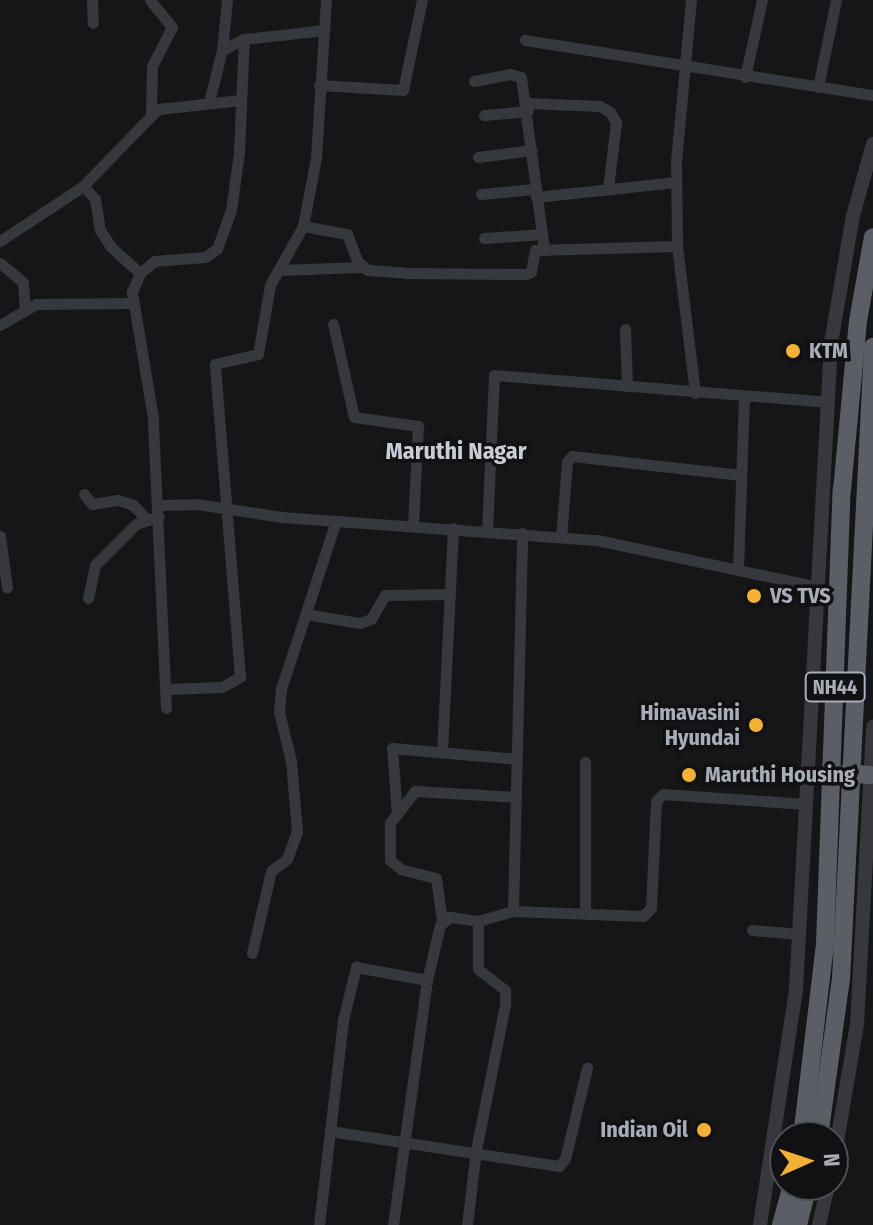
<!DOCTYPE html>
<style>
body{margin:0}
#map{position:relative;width:873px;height:1225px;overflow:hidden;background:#161618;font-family:"Fira Sans Condensed",sans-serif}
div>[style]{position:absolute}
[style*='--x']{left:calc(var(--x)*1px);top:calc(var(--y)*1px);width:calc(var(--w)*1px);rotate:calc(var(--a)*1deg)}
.minor>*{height:11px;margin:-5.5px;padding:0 5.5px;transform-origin:5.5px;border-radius:5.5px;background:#37383d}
.tertiary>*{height:14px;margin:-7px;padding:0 7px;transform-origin:7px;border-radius:7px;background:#37383d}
.trunk>*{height:18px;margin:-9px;padding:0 9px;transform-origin:9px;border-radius:9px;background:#5b5e65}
.dots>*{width:22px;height:22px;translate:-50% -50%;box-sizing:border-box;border:4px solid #111113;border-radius:50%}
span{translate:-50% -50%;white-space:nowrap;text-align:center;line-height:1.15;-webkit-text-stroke:7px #111113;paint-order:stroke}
.shield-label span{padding:2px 6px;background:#111113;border:2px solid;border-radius:6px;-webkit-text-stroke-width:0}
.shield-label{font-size:20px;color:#a8adb8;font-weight:700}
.poi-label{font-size:22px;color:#a8adb8;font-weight:700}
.left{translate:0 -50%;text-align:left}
.right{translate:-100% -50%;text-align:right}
.neighbourhood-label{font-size:24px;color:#c9ccd4;font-weight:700}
.north{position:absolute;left:769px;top:1121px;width:80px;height:80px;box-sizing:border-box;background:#111113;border:2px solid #4d4f55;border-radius:50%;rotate:87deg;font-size:22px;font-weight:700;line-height:32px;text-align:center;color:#a8adb8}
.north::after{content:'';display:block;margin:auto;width:28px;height:36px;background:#f2b134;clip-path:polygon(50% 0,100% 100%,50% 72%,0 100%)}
</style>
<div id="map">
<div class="minor">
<div style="--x:92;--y:0;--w:23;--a:88"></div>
<div style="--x:150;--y:0;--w:35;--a:51"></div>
<div style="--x:172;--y:27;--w:44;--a:117.1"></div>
<div style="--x:152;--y:66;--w:47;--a:91.2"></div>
<div style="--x:691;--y:0;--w:162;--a:95.3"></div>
<div style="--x:676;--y:161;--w:85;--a:89.3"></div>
<div style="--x:677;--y:246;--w:148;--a:83"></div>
<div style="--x:525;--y:40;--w:352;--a:9"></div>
<div style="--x:222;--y:50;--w:50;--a:-84.3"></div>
<div style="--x:745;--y:77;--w:79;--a:-77.6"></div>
<div style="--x:474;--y:81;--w:37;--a:-11"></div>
<div style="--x:510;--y:74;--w:11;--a:15"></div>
<div style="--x:521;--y:77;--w:175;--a:82.4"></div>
<div style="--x:319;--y:85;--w:84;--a:3.4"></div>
<div style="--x:403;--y:90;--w:92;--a:-78.1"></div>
<div style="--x:818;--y:87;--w:89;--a:-78.3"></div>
<div style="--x:209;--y:102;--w:54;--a:-76"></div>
<div style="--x:222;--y:50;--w:25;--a:-27"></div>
<div style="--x:244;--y:39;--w:81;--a:-6.4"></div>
<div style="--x:527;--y:103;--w:73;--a:2.4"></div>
<div style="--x:600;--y:106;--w:12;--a:31"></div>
<div style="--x:610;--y:112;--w:12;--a:59"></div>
<div style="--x:616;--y:122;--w:67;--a:96.8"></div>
<div style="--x:484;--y:115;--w:44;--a:-5.2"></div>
<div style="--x:478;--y:157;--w:54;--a:-7.4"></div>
<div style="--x:83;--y:186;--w:18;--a:47"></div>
<div style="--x:95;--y:199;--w:31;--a:81"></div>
<div style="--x:100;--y:230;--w:20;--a:57"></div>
<div style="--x:111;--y:247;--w:39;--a:42"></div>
<div style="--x:481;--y:194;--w:54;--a:-5.3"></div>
<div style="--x:536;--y:197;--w:141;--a:-6.1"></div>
<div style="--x:303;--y:226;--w:45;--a:10.3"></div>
<div style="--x:347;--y:234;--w:30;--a:69"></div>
<div style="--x:358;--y:262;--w:13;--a:39"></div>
<div style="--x:368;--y:270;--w:39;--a:4"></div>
<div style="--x:407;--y:273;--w:119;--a:0.5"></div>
<div style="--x:526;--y:274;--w:5;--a:-22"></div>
<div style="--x:531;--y:272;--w:22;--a:-80"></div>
<div style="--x:535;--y:250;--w:142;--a:-1.6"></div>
<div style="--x:484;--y:238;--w:58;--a:-3.9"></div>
<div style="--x:0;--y:241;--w:100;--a:-33.5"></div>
<div style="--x:83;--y:186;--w:107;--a:-45.8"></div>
<div style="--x:158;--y:109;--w:83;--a:-6.2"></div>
<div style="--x:0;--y:263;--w:30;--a:40"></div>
<div style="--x:23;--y:282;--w:26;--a:86"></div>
<div style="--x:280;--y:270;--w:82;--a:-2.1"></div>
<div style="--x:333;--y:324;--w:95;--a:77.3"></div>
<div style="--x:354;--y:417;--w:65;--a:8"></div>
<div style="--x:418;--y:426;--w:99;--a:92.9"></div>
<div style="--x:0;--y:325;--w:42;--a:-30.3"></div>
<div style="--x:36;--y:304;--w:96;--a:-0.6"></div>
<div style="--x:625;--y:329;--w:57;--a:88"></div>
<div style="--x:84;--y:494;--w:13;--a:51"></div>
<div style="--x:92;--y:504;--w:26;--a:-9"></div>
<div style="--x:118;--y:500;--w:16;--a:18"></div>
<div style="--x:133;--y:505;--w:21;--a:47"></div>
<div style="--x:158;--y:505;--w:39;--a:-1"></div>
<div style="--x:197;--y:504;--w:86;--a:8.7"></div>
<div style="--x:282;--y:517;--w:316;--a:4.2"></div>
<div style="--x:597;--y:540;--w:226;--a:12"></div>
<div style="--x:487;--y:530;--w:155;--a:-87.4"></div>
<div style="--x:494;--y:375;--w:334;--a:4.6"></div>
<div style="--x:0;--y:536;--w:52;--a:82.3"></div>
<div style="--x:561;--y:537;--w:75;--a:-85.4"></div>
<div style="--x:567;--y:462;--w:8;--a:-50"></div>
<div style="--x:572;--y:456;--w:170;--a:6.4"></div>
<div style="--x:738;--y:569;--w:173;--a:-88"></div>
<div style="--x:88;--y:598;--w:34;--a:-78"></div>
<div style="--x:95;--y:565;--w:58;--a:-45"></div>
<div style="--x:136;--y:524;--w:24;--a:-19"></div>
<div style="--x:306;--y:614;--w:55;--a:9.5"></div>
<div style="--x:360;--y:623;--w:12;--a:-20"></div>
<div style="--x:371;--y:619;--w:28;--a:-60"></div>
<div style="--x:385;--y:595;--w:65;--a:-0.9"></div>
<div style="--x:166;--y:689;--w:56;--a:-2"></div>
<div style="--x:222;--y:687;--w:21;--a:-29"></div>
<div style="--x:240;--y:677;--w:314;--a:-94.6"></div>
<div style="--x:215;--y:364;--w:44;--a:-13.1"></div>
<div style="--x:258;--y:354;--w:70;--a:-80.1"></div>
<div style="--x:270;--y:285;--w:68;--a:-60.8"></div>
<div style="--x:303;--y:226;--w:69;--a:-79.2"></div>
<div style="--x:316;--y:158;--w:158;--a:-86.4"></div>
<div style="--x:166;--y:708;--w:290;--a:-92.6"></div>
<div style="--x:153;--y:418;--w:128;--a:-99.5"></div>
<div style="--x:132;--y:292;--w:21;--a:-67"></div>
<div style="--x:140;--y:273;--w:19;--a:-39"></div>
<div style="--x:155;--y:261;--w:50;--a:-4.6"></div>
<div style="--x:205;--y:257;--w:14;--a:-34"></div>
<div style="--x:217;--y:249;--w:41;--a:-70.3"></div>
<div style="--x:231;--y:210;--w:59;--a:-82.1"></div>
<div style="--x:239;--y:152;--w:113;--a:-87.5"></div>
<div style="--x:442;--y:753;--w:225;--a:-87.2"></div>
<div style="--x:397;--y:814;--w:66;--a:-94.3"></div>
<div style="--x:392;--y:748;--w:125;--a:5"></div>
<div style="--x:513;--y:911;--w:378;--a:-88.6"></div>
<div style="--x:585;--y:913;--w:151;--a:-90"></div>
<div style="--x:442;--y:921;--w:43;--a:-97.9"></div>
<div style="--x:436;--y:878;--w:36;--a:-166"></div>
<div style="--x:401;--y:869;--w:14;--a:-141"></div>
<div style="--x:390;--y:860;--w:37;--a:-90"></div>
<div style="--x:390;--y:823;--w:41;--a:-52"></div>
<div style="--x:415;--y:791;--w:101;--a:3.4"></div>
<div style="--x:752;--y:930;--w:47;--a:4.9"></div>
<div style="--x:252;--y:953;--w:84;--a:-77"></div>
<div style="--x:271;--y:871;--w:20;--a:-37"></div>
<div style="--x:287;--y:859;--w:29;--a:-70"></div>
<div style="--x:297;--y:832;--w:71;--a:-94.8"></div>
<div style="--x:291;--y:761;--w:50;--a:-103.8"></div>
<div style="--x:279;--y:712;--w:23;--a:-85"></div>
<div style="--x:281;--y:689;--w:177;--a:-71.9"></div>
<div style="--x:330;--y:1131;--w:232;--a:8.7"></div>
<div style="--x:559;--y:1166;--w:9;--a:-49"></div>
<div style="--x:565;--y:1159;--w:94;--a:-76.4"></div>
<div style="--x:319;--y:1225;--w:206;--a:-83.3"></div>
<div style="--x:343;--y:1020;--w:55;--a:-76.2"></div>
<div style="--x:356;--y:967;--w:72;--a:10.4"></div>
<div style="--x:393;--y:1225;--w:247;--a:-82.1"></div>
<div style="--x:427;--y:980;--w:57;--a:-76.7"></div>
<div style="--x:440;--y:925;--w:13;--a:-39"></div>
<div style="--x:450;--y:917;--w:28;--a:8"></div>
<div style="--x:467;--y:1225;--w:76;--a:-83.2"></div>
<div style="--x:476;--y:1150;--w:148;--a:-78.7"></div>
<div style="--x:505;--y:1005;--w:15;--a:-90"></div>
<div style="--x:505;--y:990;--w:34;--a:-142"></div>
<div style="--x:478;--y:969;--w:48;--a:-90"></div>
<div style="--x:478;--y:921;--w:36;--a:-16"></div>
<div style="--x:513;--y:911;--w:130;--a:2.2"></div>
<div style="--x:643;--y:916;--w:11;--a:-45"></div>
<div style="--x:651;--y:908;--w:107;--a:-87.3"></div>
<div style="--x:656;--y:801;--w:10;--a:-45"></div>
<div style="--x:663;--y:794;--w:143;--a:4"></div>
</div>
<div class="tertiary">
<div style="--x:833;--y:1165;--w:142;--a:-80.3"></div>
<div style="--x:857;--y:1025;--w:299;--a:-86.9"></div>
<div style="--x:760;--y:1225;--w:238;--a:-81.3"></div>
<div style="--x:796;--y:990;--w:648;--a:-86.9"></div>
<div style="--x:831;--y:343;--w:129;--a:-80.2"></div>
<div style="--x:853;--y:216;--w:75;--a:-74.5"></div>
<div style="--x:819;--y:1225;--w:41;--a:-77.3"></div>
</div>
<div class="trunk">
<div style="--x:847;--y:773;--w:23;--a:5"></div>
<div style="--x:802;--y:1137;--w:195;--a:-83.2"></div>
<div style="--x:825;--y:943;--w:453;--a:-87.9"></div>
<div style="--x:842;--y:490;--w:170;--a:-84.6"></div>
<div style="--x:858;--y:321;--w:85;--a:-79.9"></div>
<div style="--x:819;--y:1137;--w:160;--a:-82.1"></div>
<div style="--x:841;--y:979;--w:633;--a:-87.1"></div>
<div style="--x:781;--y:1225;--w:41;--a:-74.6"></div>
<div style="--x:798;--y:1225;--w:41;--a:-76"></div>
</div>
<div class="dots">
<div style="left:793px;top:351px;background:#f2b134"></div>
<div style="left:754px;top:596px;background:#f2b134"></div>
<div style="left:756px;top:725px;background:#f2b134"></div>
<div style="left:689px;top:775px;background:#f2b134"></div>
<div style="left:704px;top:1130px;background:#f2b134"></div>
</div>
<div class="shield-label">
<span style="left:835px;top:687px">NH44</span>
</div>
<div class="poi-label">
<span class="left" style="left:809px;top:351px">KTM</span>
<span class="left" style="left:770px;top:596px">VS TVS</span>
<span class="right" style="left:740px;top:725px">Himavasini<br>Hyundai</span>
<span class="left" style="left:705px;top:775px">Maruthi Housing</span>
<span class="right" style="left:688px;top:1130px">Indian Oil</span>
</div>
<div class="neighbourhood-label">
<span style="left:456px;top:452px">Maruthi Nagar</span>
</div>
<div class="north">N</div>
</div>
